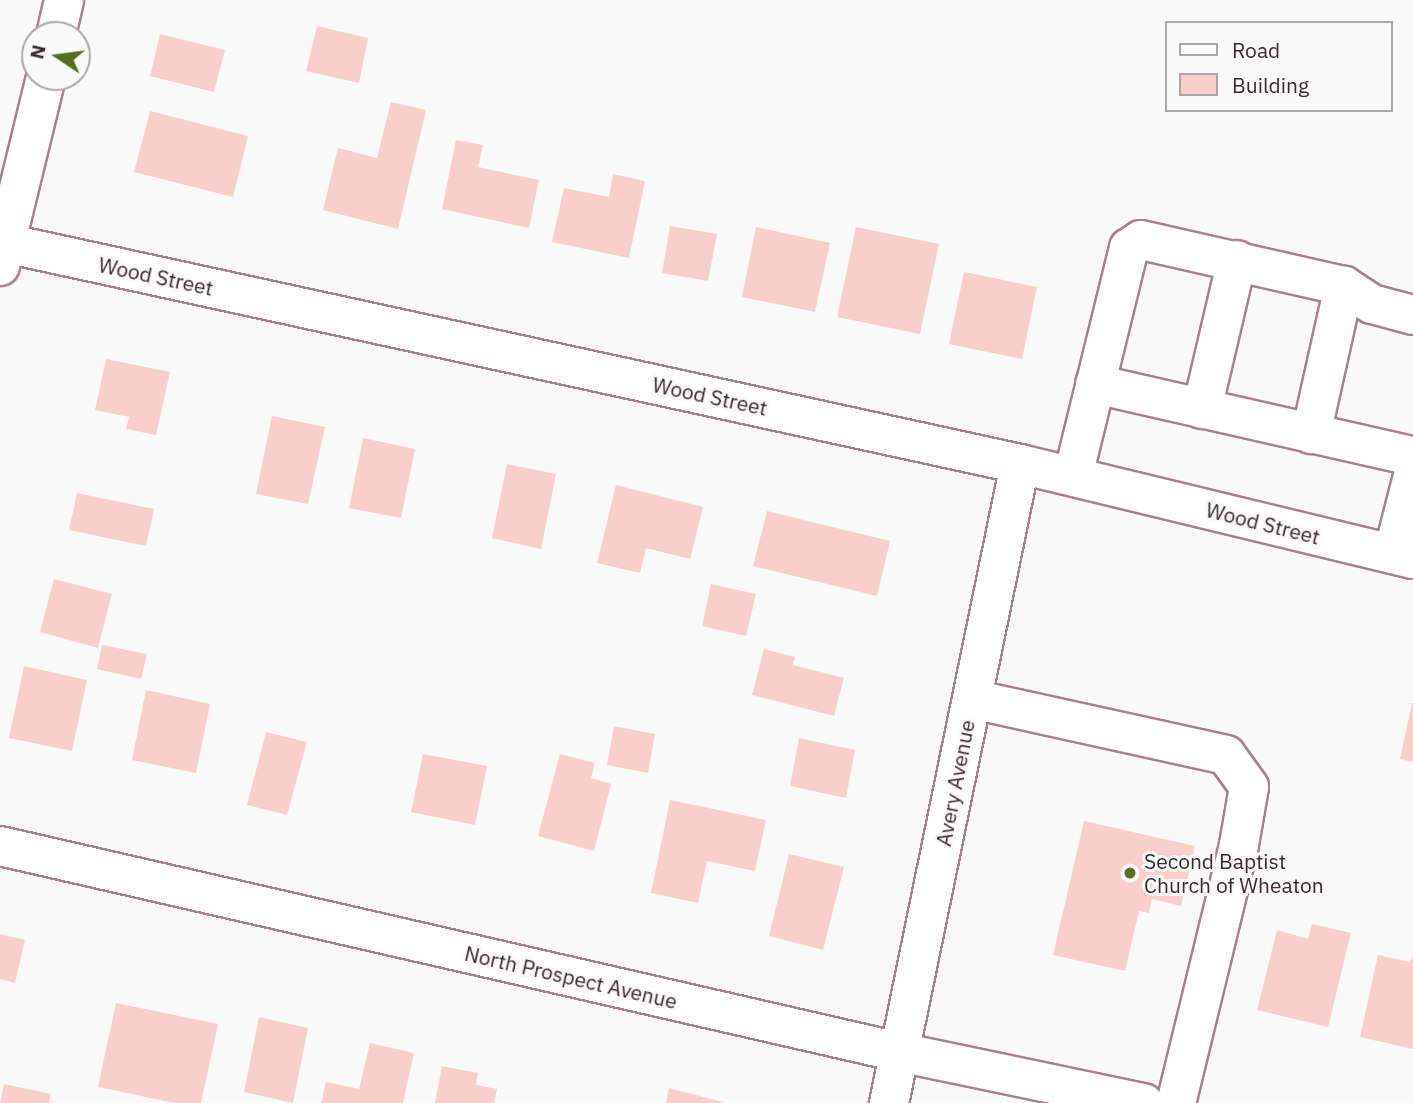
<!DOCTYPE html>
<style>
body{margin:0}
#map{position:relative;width:1413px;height:1103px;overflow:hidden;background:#f9f9f9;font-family:"IBM Plex Sans",sans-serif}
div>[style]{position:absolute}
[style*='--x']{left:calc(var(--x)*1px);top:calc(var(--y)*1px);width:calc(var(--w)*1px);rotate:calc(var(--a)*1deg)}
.building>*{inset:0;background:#f9cfcb}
.roads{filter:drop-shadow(2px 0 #a7818b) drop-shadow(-2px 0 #a7818b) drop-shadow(0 2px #a7818b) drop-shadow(0 -2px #a7818b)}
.minor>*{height:38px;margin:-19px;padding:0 19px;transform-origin:19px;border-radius:19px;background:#fff}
.dots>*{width:19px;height:19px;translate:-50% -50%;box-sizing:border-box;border:4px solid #f9f9f9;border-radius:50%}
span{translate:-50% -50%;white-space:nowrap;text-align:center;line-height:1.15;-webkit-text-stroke:6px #f9f9f9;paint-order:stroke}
.street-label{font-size:21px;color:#3a2a2f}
.poi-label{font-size:21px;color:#3a2a2f}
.left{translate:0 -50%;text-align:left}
.legend{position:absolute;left:1165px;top:21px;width:228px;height:91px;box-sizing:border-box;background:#f9f9f9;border:2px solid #ada6a8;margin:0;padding:9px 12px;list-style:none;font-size:21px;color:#3a2a2f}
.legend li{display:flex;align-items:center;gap:14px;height:35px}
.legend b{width:35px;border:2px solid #ada6a8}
.north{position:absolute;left:21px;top:21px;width:70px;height:70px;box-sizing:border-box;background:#f9f9f9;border:2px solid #ada6a8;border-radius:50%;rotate:283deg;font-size:19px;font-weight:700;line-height:28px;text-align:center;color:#3a2a2f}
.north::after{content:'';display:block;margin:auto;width:24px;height:32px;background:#586f20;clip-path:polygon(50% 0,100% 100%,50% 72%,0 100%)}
</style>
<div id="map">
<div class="building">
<div style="clip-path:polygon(317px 26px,368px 38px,359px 83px,306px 71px)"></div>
<div style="clip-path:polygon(160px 34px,225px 50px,214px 92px,150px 76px)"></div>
<div style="clip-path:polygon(391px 102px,426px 110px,398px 229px,323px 210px,338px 148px,377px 158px)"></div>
<div style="clip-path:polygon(150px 111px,248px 136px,233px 197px,134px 172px)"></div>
<div style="clip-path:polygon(456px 140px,483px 145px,478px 167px,539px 180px,529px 228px,442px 209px)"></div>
<div style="clip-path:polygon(613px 174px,645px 181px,629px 258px,552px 242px,564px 188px,609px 197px)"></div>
<div style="clip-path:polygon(670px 226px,717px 234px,708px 281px,662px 273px)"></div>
<div style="clip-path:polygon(756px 227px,830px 243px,815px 312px,742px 297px)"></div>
<div style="clip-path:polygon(856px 227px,939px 244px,920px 334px,837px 317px)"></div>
<div style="clip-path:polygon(964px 272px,1037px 287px,1022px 359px,949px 344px)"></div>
<div style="clip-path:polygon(106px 359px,170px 372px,156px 435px,126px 429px,129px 417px,95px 410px)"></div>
<div style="clip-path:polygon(272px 416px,325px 427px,308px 504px,256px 494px)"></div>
<div style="clip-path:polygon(363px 438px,415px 449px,401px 518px,349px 508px)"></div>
<div style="clip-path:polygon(507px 464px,556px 474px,541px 549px,492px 538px)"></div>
<div style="clip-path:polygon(616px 485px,703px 507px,690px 559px,646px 548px,640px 573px,597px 563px)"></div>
<div style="clip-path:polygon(77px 493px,154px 509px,146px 546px,69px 530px)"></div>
<div style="clip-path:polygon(767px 511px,890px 541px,877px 596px,753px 566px)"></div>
<div style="clip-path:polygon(54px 579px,112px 594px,98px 648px,40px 632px)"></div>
<div style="clip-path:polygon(711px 584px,756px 594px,746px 636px,702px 626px)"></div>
<div style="clip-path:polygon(102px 645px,147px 654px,141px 679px,97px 669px)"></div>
<div style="clip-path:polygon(764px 649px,795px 657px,793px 665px,844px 678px,834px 716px,752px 695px)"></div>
<div style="clip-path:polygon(24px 666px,87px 680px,72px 751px,9px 738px)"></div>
<div style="clip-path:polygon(146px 690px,210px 704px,196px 773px,132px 760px)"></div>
<div style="clip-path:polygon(1412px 703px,1413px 703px,1413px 762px,1400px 759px)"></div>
<div style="clip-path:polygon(614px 726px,655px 734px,648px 773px,607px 765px)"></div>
<div style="clip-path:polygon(266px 732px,307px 742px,287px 815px,247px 805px)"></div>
<div style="clip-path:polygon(799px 738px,855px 750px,846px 798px,790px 786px)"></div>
<div style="clip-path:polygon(423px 754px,487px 766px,475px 825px,411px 812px)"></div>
<div style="clip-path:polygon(560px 754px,595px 763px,591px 778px,611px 784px,594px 851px,538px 836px)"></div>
<div style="clip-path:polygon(670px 800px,766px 820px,755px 871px,707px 861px,698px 903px,651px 893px)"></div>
<div style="clip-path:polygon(1084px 821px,1195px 846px,1181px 906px,1152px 899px,1149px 913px,1139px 911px,1125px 971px,1053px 955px)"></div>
<div style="clip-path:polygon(789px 854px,844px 867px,823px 950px,769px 936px)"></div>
<div style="clip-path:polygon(1312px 924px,1351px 933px,1328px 1027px,1257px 1010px,1277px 930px,1308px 939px)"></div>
<div style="clip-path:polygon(0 934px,25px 940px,15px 983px,0 979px)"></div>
<div style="clip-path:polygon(1378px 955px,1410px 962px,1413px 956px,1413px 1049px,1360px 1037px)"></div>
<div style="clip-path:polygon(116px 1003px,218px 1024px,201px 1103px,175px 1103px,98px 1087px)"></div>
<div style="clip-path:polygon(259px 1017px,308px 1028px,293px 1103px,244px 1092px)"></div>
<div style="clip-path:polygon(370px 1043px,414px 1053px,403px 1103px,321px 1103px,326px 1082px,359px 1089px)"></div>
<div style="clip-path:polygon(442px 1066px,478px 1073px,476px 1085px,497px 1089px,494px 1103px,435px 1103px)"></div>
<div style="clip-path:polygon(4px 1084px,51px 1094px,49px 1103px,0 1103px)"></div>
<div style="clip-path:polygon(669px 1088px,723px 1102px,723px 1103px,666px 1103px)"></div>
</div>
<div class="roads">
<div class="minor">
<div style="--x:56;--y:35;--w:36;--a:-77"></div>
<div style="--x:5;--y:243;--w:1039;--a:12.28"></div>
<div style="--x:1020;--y:464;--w:404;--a:13.6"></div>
<div style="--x:0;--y:266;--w:195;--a:-76.3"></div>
<div style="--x:1095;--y:384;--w:326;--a:12.8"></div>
<div style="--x:1202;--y:409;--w:153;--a:-76.8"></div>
<div style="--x:1311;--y:434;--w:152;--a:-77.4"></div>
<div style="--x:1073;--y:476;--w:235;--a:-76.2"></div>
<div style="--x:1129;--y:248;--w:14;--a:-34"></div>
<div style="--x:1141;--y:240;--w:208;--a:12.8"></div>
<div style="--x:1344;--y:286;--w:33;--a:33"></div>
<div style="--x:1372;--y:304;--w:42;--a:15"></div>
<div style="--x:1393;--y:554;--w:81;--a:-75.6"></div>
<div style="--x:972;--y:699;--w:260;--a:12.4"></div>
<div style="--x:1226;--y:755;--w:39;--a:54"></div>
<div style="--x:1249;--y:787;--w:59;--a:99.8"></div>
<div style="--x:1239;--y:845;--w:266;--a:103.7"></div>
<div style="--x:0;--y:846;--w:922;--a:12.91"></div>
<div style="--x:899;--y:1052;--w:250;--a:11.8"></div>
<div style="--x:889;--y:1103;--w:652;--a:-78.41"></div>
</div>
</div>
<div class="dots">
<div style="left:1130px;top:873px;background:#586f20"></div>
</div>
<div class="street-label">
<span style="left:156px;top:276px;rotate:12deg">Wood Street</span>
<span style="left:710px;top:396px;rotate:12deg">Wood Street</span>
<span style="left:1263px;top:523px;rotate:14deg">Wood Street</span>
<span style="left:955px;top:783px;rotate:-79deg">Avery Avenue</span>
<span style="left:571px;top:977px;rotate:13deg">North Prospect Avenue</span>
</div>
<div class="poi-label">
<span class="left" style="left:1144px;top:873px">Second Baptist<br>Church of Wheaton</span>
</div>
<ul class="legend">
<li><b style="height:9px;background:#fff"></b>Road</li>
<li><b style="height:19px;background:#f9cfcb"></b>Building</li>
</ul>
<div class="north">N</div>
</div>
